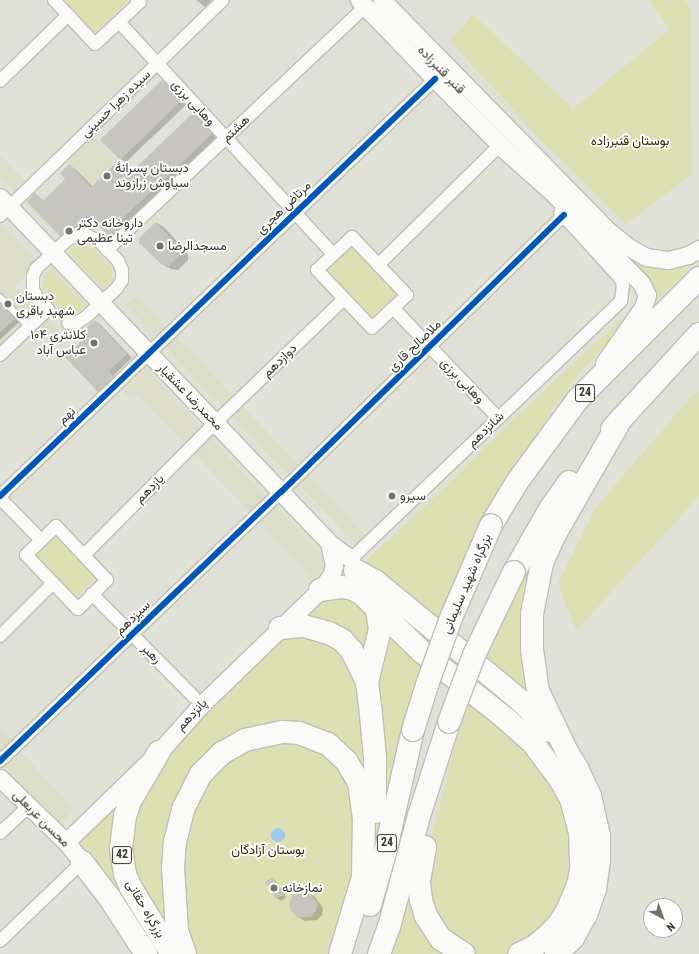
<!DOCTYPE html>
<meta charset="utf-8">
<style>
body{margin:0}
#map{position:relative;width:699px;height:954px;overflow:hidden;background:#e1e2d7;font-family:"Roboto Condensed",Vazirmatn,sans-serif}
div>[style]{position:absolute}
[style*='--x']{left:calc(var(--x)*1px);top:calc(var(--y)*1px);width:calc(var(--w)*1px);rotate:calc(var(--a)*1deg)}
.built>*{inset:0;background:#dcdec9}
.green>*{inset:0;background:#dde0b3}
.water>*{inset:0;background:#a1c9ec}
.round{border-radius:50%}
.shadow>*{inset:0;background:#0003}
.building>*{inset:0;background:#c6c6be}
.roads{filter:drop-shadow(1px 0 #bebfb6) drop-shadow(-1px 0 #bebfb6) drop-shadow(0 1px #bebfb6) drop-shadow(0 -1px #bebfb6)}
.lane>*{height:6px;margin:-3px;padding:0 3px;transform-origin:3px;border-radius:3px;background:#fafbf9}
.street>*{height:12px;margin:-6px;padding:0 6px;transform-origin:6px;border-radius:6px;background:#fafbf9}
.secondary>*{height:17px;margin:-8.5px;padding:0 8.5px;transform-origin:8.5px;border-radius:8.5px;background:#fafbf9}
.highway>*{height:22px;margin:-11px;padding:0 11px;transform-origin:11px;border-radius:11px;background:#fafbf9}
.bridges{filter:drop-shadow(1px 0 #bebfb6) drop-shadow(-1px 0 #bebfb6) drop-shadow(0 1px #bebfb6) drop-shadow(0 -1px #bebfb6)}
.highway-bridge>*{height:22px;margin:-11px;padding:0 11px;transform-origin:11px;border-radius:11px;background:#fafbf9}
.cycleway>*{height:6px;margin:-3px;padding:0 3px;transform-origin:3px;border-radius:3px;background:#0057b8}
.dots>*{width:11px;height:11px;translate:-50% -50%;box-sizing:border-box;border:2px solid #fff;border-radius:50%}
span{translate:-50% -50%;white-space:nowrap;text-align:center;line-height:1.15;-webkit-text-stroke:3.5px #fff;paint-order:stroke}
.shield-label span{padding:1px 3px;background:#fff;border:1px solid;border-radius:3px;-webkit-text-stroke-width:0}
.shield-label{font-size:12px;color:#373830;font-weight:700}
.street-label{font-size:13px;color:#373830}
.park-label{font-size:13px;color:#2e2f03}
.poi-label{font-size:13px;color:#373830}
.left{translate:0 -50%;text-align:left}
.right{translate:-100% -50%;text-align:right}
.north{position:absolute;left:643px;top:898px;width:40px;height:40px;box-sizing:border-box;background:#fff;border:1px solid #afafac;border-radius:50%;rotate:139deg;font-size:11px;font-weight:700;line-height:16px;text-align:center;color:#373830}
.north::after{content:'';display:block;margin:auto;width:14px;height:18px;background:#72746a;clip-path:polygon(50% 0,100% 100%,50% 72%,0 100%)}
</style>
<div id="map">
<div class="built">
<div style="clip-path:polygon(91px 133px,149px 194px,123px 219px,64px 158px)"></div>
<div style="clip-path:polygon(0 155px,73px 231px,62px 241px,0 176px)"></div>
<div style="clip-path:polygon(0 223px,33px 257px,32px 269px,15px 286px,68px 341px,58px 349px,32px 321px,0 352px)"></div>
<div style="clip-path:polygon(136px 297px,204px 365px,366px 536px,356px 545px,125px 305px)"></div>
<div style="clip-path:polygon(146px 368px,329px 564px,313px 578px,139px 396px,122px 394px)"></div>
<div style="clip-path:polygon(0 728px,74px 810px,60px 825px,0 761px)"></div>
</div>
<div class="green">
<div style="clip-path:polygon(61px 0,127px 0,127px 2px,97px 31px,93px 32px,89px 30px)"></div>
<div style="clip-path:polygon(648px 0,684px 0,690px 7px,692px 174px,626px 224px,541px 140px,450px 41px,473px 14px,573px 109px,670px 29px)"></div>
<div style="clip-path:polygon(81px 244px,93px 248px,112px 269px,112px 280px,103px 289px,68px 252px,73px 247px)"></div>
<div style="clip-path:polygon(353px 246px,399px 295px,372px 320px,326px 272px)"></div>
<div style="clip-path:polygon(613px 248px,635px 258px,699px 253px,699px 259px,644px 312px,648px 305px)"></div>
<div style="clip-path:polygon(51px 268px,86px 305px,78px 312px,69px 314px,63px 312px,43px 290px,42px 279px)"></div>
<div style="clip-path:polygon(622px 319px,624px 326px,582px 370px,555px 406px,499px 492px,438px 628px,364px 564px,364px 562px,419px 512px,516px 416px)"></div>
<div style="clip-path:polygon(699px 391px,699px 496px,576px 631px,558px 583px,596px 507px,693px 395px)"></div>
<div style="clip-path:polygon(56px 535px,97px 578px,75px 599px,34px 556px)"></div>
<div style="clip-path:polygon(543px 552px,540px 702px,481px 664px,527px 566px)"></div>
<div style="clip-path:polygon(345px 593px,378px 624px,365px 671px,311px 622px,310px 615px,322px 603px,331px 595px)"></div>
<div style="clip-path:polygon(289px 632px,324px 635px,351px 664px,360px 709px,371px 777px,356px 766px,259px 729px,179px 801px,180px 954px,147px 910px,126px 856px,141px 790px,181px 738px)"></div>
<div style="clip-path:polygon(390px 634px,424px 668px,370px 871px,380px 804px,373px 665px)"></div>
<div style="clip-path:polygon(468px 703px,504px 728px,563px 790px,578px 850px,560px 916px,508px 954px,476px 954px,466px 951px,429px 914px,428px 851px,455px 744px)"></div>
<div style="clip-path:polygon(271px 737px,320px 746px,350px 774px,359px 857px,335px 954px,189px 954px,179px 839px,218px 761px)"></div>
<div style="clip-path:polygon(149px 764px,118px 827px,167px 954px,152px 954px,89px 860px,82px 844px,82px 838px)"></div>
<div style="clip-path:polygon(415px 883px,456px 954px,388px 954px,408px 892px)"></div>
</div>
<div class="water">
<div class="round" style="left:271px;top:828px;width:14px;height:14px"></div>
</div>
<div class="shadow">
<div style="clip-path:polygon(196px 0,212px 0,205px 7px)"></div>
<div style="clip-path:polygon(162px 81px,168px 85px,187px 104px,126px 162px,120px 159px)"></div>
<div style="clip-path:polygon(193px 114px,199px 118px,217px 137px,119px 230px,122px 234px,116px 240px,110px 236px,94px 219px,79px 232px,66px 239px,60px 236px,35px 194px,44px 201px,67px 179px,69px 165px,75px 169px,93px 187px,117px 163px,131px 174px)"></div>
<div style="clip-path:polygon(157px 223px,165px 228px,188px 254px,188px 260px,178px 270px,171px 269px,162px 264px)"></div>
<div style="clip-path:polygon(0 298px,1px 304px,19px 322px,0 340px)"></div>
<div style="clip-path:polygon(95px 321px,101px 325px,132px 358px,114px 375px,119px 381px,105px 394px,99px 391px)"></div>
<div style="clip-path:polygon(272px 879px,276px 881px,286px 897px,281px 901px,277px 898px)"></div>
<div style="clip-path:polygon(308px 894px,315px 897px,323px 908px,322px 915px,317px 920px,305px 921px,298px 917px)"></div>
</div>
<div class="building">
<div style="clip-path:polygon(162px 80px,181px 101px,120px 160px,100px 140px)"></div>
<div style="clip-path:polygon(193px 113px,212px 134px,114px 227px,117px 230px,110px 237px,88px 215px,73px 229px,60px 236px,27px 202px,35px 193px,43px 201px,65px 179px,60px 173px,69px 164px,91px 187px,117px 162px,129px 174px)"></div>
<div style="clip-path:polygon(156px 222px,180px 249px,180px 255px,169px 266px,161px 264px,139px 243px,139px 238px)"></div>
<div style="clip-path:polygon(0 303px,15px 319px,0 333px)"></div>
<div style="clip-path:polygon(95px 320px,127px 354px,109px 371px,114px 377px,98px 392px,65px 357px,85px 338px,80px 333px)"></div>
<div style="clip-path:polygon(272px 877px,283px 895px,276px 899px,265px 882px)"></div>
<div style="clip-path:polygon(293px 893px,309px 893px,318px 904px,316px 911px,311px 917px,298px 918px,291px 911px,289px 904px)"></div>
</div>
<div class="roads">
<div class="lane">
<div style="--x:0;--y:297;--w:42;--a:46"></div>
</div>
<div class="street">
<div style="--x:54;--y:0;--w:60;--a:47"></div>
<div style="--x:95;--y:44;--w:62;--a:-43"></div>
<div style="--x:140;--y:2;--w:4;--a:-146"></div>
<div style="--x:119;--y:22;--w:316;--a:47.3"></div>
<div style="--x:0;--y:81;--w:95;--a:-44.1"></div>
<div style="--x:0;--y:216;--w:310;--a:-44.1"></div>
<div style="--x:352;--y:237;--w:80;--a:46.5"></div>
<div style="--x:407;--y:295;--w:48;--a:136.7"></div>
<div style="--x:372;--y:328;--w:80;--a:-133.5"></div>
<div style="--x:317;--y:270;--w:48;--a:-43.3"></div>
<div style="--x:107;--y:250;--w:354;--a:-43.3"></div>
<div style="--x:378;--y:265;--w:171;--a:-44.5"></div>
<div style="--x:393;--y:308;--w:152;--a:46.3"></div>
<div style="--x:0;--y:355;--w:66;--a:-43.8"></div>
<div style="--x:48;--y:309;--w:14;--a:-135"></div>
<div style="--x:38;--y:299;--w:11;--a:-117"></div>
<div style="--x:33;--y:289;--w:13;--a:-90"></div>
<div style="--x:33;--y:276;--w:8;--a:-67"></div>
<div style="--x:36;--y:269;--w:44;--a:-43.2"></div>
<div style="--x:68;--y:239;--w:13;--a:-18"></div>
<div style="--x:80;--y:235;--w:6;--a:0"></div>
<div style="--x:86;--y:235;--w:14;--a:25"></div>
<div style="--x:99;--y:241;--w:28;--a:46"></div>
<div style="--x:118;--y:261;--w:10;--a:66"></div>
<div style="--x:122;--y:270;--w:10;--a:90"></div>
<div style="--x:122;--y:280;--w:9;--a:122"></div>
<div style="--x:117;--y:288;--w:42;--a:136.9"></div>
<div style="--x:86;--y:317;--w:9;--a:148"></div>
<div style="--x:78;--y:322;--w:10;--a:174"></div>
<div style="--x:0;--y:496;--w:603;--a:-43.79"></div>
<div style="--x:0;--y:498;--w:59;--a:45.7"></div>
<div style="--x:56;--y:526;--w:74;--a:46.6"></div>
<div style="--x:107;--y:580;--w:41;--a:135"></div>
<div style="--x:78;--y:609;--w:75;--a:-133.9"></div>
<div style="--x:26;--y:555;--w:42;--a:-44"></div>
<div style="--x:84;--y:555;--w:186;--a:-45.2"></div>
<div style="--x:215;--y:423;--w:179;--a:-43.9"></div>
<div style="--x:351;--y:559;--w:373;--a:-43.7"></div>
<div style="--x:621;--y:301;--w:16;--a:-83"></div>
<div style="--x:623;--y:285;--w:8;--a:-113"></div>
<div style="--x:620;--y:278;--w:89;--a:-132.3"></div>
<div style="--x:92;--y:594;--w:145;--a:45.3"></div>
<div style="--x:0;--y:636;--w:75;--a:-45"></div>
<div style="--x:0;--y:761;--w:389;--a:-43.8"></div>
<div style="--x:281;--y:492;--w:396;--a:-44.4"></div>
<div style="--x:0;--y:833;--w:38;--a:-43"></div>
<div style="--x:0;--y:941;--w:114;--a:-43.9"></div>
</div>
<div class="secondary">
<div style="--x:359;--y:0;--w:110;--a:46.1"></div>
<div style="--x:435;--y:79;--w:105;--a:45.4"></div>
<div style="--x:509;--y:154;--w:57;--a:41.5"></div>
<div style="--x:552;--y:192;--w:127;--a:45.6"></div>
<div style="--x:641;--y:283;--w:13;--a:63"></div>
<div style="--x:647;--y:295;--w:13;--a:108"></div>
<div style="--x:643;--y:307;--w:68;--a:124.9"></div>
<div style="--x:382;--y:0;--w:323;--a:45.6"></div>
<div style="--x:608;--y:231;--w:24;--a:38"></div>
<div style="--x:627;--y:246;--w:22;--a:30"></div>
<div style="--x:646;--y:257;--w:22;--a:8"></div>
<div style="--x:668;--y:260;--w:21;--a:-14"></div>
<div style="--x:688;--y:255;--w:13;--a:-29"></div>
<div style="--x:0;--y:197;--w:477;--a:46.4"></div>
<div style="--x:329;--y:543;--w:27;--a:36"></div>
<div style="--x:0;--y:778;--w:92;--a:44.1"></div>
<div style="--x:66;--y:842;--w:26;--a:51"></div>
<div style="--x:66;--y:842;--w:129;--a:-44.1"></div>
<div style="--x:159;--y:752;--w:63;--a:-48.2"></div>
<div style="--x:201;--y:705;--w:165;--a:-44"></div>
<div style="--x:320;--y:590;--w:18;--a:-52"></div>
<div style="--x:331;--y:576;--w:11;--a:-75"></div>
<div style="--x:334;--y:565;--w:23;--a:-103"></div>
</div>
<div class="highway">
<div style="--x:612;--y:429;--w:129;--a:-47.5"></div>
<div style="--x:491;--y:525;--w:50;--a:-58.8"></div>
<div style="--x:517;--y:482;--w:103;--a:-53.7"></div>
<div style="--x:578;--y:399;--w:171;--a:-45"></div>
<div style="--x:355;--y:570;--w:23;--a:29"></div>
<div style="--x:375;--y:581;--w:173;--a:39.4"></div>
<div style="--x:509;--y:691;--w:18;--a:41"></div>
<div style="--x:523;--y:703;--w:38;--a:47"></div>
<div style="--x:514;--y:572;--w:73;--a:-60.3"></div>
<div style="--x:550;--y:509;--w:33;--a:-55"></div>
<div style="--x:320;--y:590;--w:21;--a:-8"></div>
<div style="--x:341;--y:587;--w:9;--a:6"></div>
<div style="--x:350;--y:588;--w:12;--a:24"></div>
<div style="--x:361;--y:593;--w:85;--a:44"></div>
<div style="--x:422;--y:652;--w:106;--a:38.5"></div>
<div style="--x:505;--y:718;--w:38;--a:42"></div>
<div style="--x:533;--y:743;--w:47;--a:53.6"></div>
<div style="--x:561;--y:781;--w:21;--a:61"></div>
<div style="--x:571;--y:799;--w:34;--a:75"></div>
<div style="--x:580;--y:832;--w:38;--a:88"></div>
<div style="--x:581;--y:870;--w:15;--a:101"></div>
<div style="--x:578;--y:885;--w:28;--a:113"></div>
<div style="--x:567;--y:911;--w:17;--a:123"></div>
<div style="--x:558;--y:925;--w:18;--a:135"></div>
<div style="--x:545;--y:938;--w:16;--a:142"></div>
<div style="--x:532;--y:948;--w:14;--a:155"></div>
<div style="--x:280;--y:628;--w:24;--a:-5"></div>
<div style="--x:304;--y:626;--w:26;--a:16"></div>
<div style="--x:329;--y:633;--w:15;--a:28"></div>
<div style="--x:342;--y:640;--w:15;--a:48"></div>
<div style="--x:352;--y:651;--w:34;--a:64"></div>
<div style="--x:367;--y:682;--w:33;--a:83"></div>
<div style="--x:371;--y:715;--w:42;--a:84.6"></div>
<div style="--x:375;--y:757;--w:55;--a:90"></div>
<div style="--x:367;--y:682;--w:55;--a:-76.2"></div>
<div style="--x:380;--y:629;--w:20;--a:-99"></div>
<div style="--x:159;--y:752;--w:57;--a:120.6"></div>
<div style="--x:130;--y:801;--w:16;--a:108"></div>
<div style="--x:125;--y:816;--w:33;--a:97"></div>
<div style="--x:121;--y:849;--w:25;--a:81"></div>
<div style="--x:125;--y:874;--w:15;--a:67"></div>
<div style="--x:131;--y:888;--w:78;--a:58.2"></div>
<div style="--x:425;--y:847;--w:36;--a:100"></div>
<div style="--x:419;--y:882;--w:18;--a:84"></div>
<div style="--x:421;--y:900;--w:17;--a:73"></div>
<div style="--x:426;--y:916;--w:27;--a:57"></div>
<div style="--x:441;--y:939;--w:27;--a:33"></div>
<div style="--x:82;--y:862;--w:44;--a:52.4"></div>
<div style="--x:109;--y:897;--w:68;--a:57"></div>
<div style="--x:370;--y:905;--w:54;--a:-73.9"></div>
<div style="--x:385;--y:853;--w:126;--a:-77.2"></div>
<div style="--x:185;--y:954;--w:24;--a:-109"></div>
<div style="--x:177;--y:931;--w:63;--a:-93.6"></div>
<div style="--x:173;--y:868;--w:26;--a:-86"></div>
<div style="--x:175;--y:842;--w:34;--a:-76"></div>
<div style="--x:183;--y:809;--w:39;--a:-63"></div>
<div style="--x:201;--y:774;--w:30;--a:-45"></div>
<div style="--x:222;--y:753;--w:26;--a:-29"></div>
<div style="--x:245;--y:740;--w:38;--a:-12"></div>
<div style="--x:282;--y:732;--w:17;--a:3"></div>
<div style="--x:299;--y:733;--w:31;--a:21"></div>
<div style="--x:328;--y:744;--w:26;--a:43"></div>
<div style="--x:347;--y:762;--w:24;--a:60"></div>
<div style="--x:359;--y:783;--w:34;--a:82"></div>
<div style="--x:364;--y:817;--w:60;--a:91"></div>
<div style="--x:363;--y:877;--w:80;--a:106.6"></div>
<div style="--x:379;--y:954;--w:29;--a:-70"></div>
<div style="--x:389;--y:927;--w:115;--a:-74.9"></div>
<div style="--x:419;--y:816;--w:99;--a:-72.3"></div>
<div style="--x:556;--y:954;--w:23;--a:-43"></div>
<div style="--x:573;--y:938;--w:26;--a:-61"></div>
<div style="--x:586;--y:915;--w:28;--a:-71"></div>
<div style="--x:595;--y:889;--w:28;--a:-82"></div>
<div style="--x:599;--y:861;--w:25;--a:-90"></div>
<div style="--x:599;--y:836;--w:41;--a:-102.7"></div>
<div style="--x:590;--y:796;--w:29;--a:-115"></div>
<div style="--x:578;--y:770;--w:23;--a:-121"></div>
<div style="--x:566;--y:750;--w:65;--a:-115.4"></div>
<div style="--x:538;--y:691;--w:41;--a:-98.3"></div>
<div style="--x:532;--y:650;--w:36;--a:-90"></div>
<div style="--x:532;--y:614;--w:52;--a:-78.9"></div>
<div style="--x:542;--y:563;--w:30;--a:-66"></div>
<div style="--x:554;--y:536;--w:135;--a:-60.2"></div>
</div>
</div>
<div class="bridges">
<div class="highway-bridge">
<div style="--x:449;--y:722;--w:72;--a:-69.5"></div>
<div style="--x:474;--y:655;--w:92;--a:-64.3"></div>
<div style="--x:413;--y:730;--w:47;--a:-72.7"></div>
<div style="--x:427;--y:685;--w:71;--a:-70.3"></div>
<div style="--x:451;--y:618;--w:101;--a:-66.7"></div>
</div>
</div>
<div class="cycleway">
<div style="--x:0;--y:496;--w:603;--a:-43.79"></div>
<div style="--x:0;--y:761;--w:389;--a:-43.8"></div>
<div style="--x:281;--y:492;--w:396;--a:-44.4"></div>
</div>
<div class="dots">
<div style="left:107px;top:176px;background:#72746a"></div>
<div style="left:69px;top:231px;background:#72746a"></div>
<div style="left:160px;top:246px;background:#72746a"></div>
<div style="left:8px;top:304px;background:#72746a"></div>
<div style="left:94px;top:343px;background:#72746a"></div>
<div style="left:392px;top:496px;background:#72746a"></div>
<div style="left:274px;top:888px;background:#72746a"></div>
</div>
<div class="shield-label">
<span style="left:585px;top:393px">24</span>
<span style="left:387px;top:843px">24</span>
<span style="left:122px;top:855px">42</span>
</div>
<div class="street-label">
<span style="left:441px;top:70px;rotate:46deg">قنبر قنبرزاده</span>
<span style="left:193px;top:103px;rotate:47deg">وهابی برزی</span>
<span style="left:116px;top:104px;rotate:-44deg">سیده زهرا حسینی</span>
<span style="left:236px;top:129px;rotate:-43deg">هشتم</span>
<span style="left:284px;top:208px;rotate:-44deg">مرتاض هجری</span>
<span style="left:415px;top:346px;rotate:-44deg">ملاصالح قاری</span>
<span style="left:280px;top:361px;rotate:-44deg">دوازدهم</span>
<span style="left:462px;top:381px;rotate:46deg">وهابی برزی</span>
<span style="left:190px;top:397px;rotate:46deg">محمدرضا عشقیار</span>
<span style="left:67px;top:416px;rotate:-44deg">نهم</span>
<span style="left:486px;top:430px;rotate:-44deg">شانزدهم</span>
<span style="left:150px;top:489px;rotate:-45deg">یازدهم</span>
<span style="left:467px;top:584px;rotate:-67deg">بزرگراه شهید سلیمانی</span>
<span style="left:133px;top:618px;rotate:-44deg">سیزدهم</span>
<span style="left:151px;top:654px;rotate:45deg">رهبر</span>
<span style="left:192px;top:715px;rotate:-47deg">پانزدهم</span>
<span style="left:41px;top:819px;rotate:45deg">محسن عربعلی</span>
<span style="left:145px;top:909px;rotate:60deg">بزرگراه حقانی</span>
</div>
<div class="park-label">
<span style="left:630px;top:141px">بوستان قنبرزاده</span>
<span style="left:268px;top:850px">بوستان آزادگان</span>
</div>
<div class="poi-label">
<span class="left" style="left:115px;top:176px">دبستان پسرانهٔ<br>سیاوش زرازوند</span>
<span class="left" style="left:77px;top:231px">داروخانه دکتر<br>تینا عظیمی</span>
<span class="left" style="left:168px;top:246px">مسجدالرضا</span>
<span class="left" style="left:16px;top:304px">دبستان<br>شهید باقری</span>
<span class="right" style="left:86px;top:343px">کلانتری ۱۰۴<br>عباس آباد</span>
<span class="left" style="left:400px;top:496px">سیرو</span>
<span class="left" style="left:282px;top:888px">نمازخانه</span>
</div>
<div class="north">N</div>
</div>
